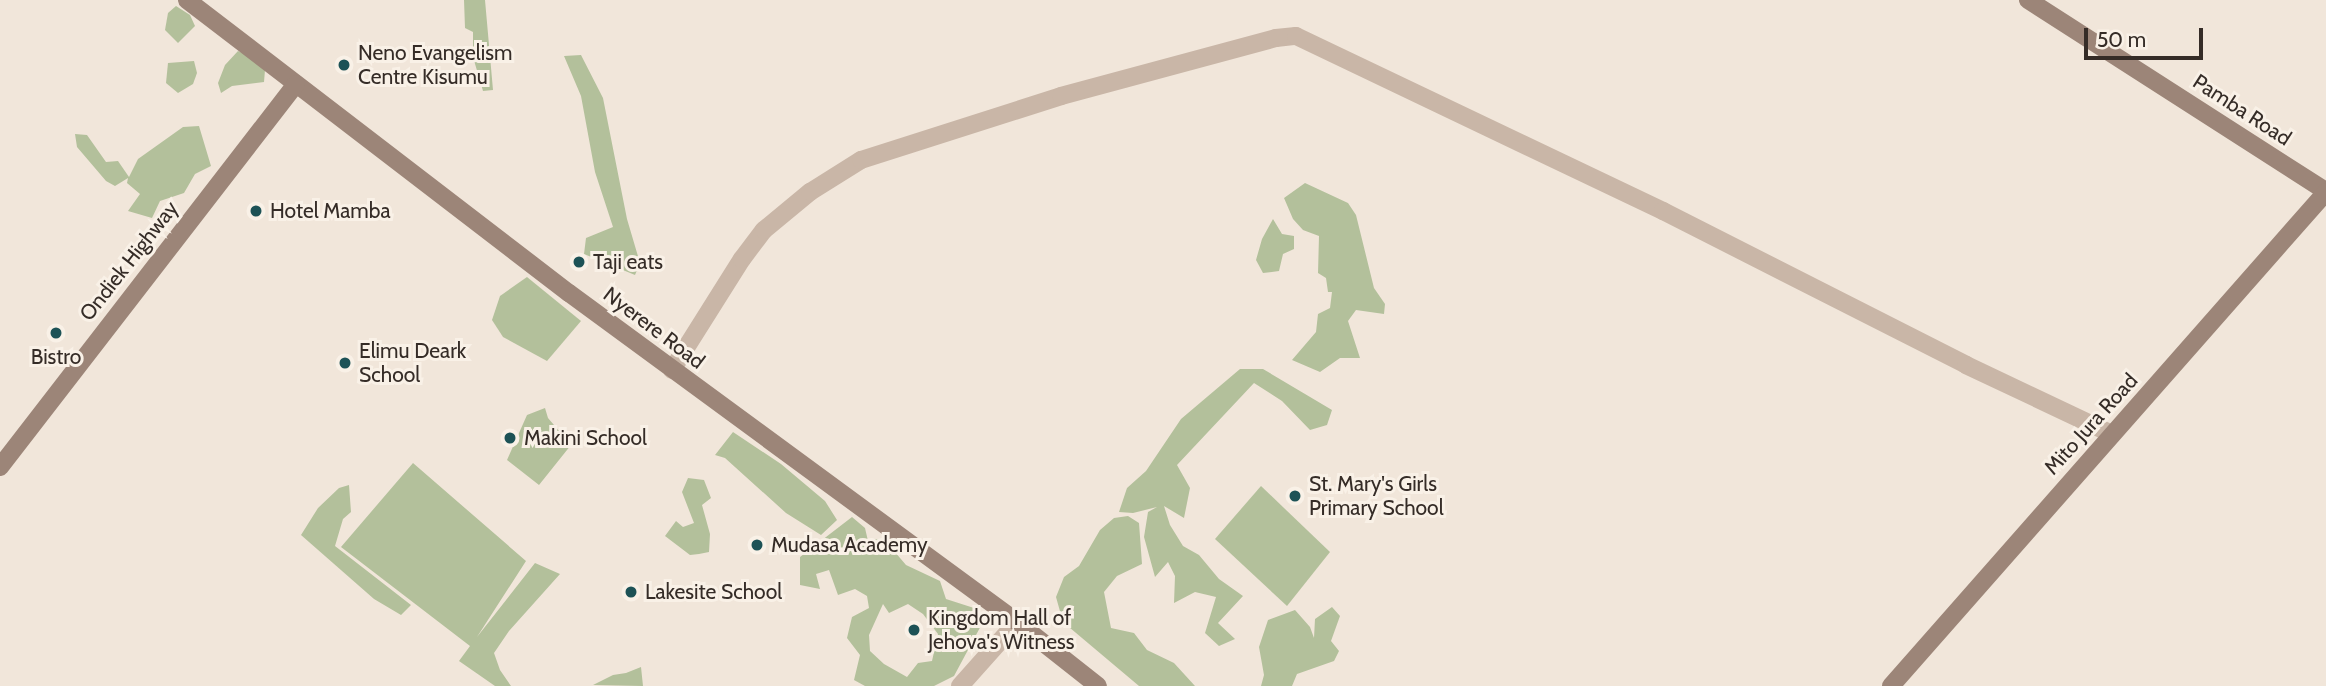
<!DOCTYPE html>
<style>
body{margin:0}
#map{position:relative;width:2326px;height:686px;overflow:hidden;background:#f1e6da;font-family:Cabin,sans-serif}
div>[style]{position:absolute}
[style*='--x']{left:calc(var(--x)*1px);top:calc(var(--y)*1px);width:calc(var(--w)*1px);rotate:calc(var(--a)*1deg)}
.green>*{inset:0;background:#b3c09b}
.tertiary>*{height:18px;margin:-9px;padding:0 9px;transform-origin:9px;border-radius:9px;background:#c9b6a7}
.secondary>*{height:18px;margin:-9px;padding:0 9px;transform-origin:9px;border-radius:9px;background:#9c8578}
.dots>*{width:19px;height:19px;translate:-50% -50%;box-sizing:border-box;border:4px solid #f9f1e7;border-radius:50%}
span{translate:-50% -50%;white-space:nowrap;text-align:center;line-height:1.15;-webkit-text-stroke:6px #f9f1e7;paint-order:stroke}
.poi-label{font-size:21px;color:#352c27}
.left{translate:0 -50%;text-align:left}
.street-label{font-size:21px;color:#352c27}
.scale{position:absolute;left:2084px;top:28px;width:119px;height:32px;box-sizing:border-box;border:4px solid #352c27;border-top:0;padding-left:9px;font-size:21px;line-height:24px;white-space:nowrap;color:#352c27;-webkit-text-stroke:5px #f9f1e7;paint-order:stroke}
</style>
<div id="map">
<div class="green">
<div style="clip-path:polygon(464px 0,485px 0,493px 90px,483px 91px,473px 57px,473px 32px,465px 28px)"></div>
<div style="clip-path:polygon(176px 6px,190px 15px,195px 26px,178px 43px,165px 30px,168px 13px)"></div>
<div style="clip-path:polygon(238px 51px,254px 58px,265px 70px,264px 82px,232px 86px,221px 93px,218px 83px,225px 65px)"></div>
<div style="clip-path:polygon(581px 55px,603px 98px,627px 219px,640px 263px,635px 275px,584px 254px,586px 238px,613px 227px,595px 172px,581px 96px,564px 56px)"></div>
<div style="clip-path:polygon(194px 61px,197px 73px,193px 84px,178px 93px,166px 83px,168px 63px)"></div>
<div style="clip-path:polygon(199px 126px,211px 166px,195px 174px,184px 193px,160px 201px,152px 218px,128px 211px,140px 194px,127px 183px,128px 178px,115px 186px,106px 181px,77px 147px,75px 134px,87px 135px,106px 162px,118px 161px,129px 177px,138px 159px,183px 127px)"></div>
<div style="clip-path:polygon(1305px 183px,1348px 203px,1356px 215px,1374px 288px,1385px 304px,1384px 314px,1356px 310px,1348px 321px,1360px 358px,1340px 358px,1320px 372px,1292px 360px,1316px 332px,1318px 314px,1330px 308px,1332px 292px,1328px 292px,1326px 278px,1318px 273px,1319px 236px,1303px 230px,1293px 219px,1284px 198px)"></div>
<div style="clip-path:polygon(1273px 219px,1282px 234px,1294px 236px,1294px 249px,1283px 254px,1279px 271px,1263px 273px,1256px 260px,1262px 239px)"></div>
<div style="clip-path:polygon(527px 277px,581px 321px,547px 361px,503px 337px,492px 320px,500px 296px)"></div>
<div style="clip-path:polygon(1240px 369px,1263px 369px,1332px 410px,1327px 425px,1310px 430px,1282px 401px,1254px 383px,1177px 465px,1190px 488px,1184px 518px,1164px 506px,1170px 525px,1183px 546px,1199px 555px,1219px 579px,1243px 596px,1218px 623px,1235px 639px,1219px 646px,1205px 633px,1216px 597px,1195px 592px,1174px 603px,1175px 576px,1168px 562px,1155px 577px,1144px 537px,1148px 512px,1157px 507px,1133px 513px,1119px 512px,1127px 488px,1146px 471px,1181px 419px)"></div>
<div style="clip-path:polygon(545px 408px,548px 418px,571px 445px,539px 485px,507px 460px,527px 415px)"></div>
<div style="clip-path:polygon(733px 432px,781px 464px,825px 501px,837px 520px,821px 535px,786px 513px,725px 458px,715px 455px)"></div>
<div style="clip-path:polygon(413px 463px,526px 561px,477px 637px,535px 563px,560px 574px,509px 631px,494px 653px,500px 670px,511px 686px,495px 686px,459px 661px,470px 646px,341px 547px)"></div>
<div style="clip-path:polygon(688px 478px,704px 480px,711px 498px,702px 505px,710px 534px,709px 552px,699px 554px,690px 555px,665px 536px,676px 521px,683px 527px,694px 523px,682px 492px)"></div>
<div style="clip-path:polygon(349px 485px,351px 512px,343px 519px,335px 546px,411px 605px,401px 615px,374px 599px,301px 535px,318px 508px,339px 488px)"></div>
<div style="clip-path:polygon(1261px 486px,1330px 552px,1287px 606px,1215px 539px)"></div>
<div style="clip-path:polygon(1128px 516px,1139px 523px,1142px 564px,1117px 576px,1104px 592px,1111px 628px,1134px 633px,1147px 650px,1174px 663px,1195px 686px,1139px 686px,1063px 622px,1056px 597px,1064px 577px,1079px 566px,1100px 530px,1114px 518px)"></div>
<div style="clip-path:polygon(evenodd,852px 517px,865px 528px,868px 541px,883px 538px,906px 565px,940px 581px,946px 599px,974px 608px,983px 622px,954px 676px,934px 686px,865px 686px,854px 680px,860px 655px,847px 638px,852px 617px,869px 608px,867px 596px,855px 589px,838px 595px,829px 570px,816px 574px,820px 589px,800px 585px,800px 557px,852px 517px,883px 604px,889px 613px,908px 604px,923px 614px,938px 634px,932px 661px,918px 663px,907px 677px,884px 664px,870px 651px,869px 635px,883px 604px)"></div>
<div style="clip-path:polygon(1332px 607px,1340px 616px,1331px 641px,1339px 651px,1334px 661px,1297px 674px,1292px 686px,1261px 686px,1264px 675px,1259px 647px,1268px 620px,1295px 610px,1310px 627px,1314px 638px,1315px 619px)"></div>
<div style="clip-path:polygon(641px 667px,643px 686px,593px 685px,613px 675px,626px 673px)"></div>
</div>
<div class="tertiary">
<div style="--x:672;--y:370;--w:131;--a:-57.8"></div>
<div style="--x:742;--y:259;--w:36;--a:-53"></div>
<div style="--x:764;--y:230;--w:60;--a:-39.6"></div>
<div style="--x:810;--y:192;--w:60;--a:-32.1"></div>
<div style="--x:861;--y:160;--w:210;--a:-17.7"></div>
<div style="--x:1061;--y:96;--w:223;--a:-15.1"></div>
<div style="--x:1276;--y:38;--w:20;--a:-6"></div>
<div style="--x:1296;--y:36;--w:407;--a:25.5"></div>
<div style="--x:1663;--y:211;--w:340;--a:26.9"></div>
<div style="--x:1966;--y:365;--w:161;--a:25.3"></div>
<div style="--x:960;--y:686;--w:86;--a:-48.3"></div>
</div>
<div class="secondary">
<div style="--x:187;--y:0;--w:481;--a:37.5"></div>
<div style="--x:569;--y:293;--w:556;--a:36.29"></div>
<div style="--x:1017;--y:622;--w:103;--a:38.3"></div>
<div style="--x:2028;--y:0;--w:354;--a:32.7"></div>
<div style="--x:0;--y:467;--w:484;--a:-52.3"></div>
<div style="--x:1891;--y:686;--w:658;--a:-48.63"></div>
</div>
<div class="dots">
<div style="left:344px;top:65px;background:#1d5256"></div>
<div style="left:256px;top:211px;background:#1d5256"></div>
<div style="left:579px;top:262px;background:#1d5256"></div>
<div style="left:56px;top:333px;background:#1d5256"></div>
<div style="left:345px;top:363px;background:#1d5256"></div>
<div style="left:510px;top:438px;background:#1d5256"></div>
<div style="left:1295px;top:496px;background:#1d5256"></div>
<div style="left:757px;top:545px;background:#1d5256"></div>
<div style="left:631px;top:592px;background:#1d5256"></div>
<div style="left:914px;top:630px;background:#1d5256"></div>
</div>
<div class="poi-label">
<span class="left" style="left:358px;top:65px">Neno Evangelism<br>Centre Kisumu</span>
<span class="left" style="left:270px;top:211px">Hotel Mamba</span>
<span class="left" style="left:593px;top:262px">Taji eats</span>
<span class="left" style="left:359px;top:363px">Elimu Deark<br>School</span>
<span style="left:56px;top:357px">Bistro</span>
<span class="left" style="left:524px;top:438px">Makini School</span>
<span class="left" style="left:1309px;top:496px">St. Mary's Girls<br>Primary School</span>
<span class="left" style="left:771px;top:545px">Mudasa Academy</span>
<span class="left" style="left:645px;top:592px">Lakesite School</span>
<span class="left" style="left:928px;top:630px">Kingdom Hall of<br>Jehova's Witness</span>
</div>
<div class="street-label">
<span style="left:2242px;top:110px;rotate:33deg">Pamba Road</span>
<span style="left:129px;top:261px;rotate:-52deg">Ondiek Highway</span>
<span style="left:654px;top:328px;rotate:37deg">Nyerere Road</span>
<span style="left:2091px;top:424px;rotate:-48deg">Mito Jura Road</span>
</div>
<div class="scale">50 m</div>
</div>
